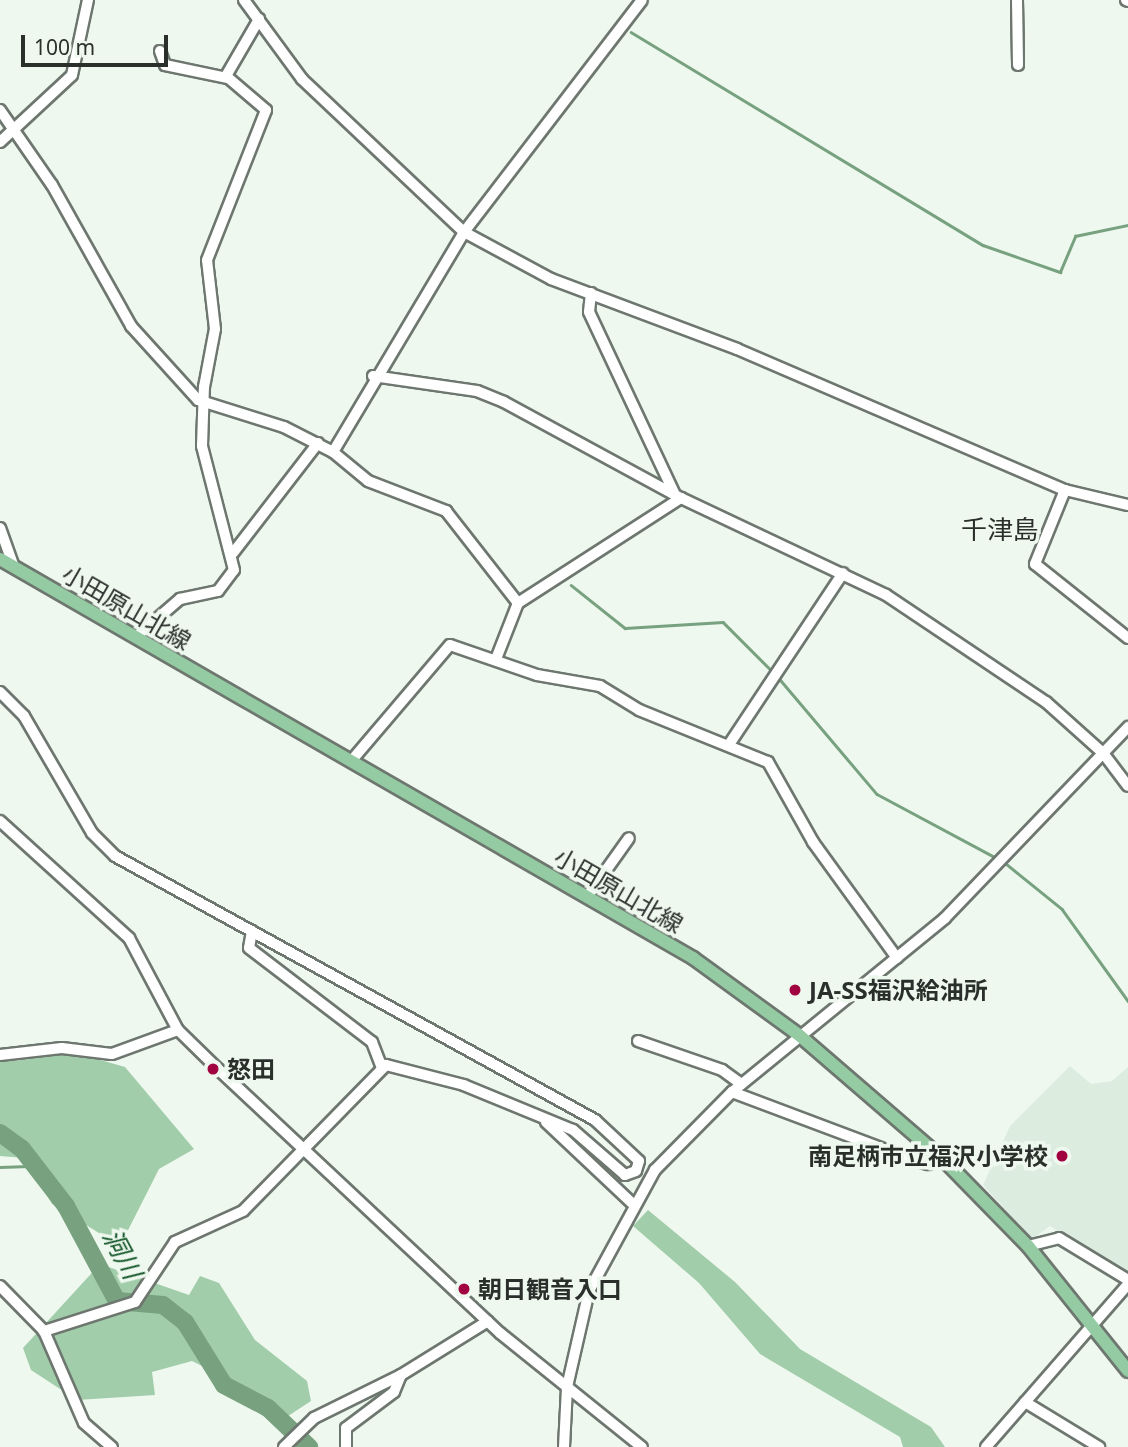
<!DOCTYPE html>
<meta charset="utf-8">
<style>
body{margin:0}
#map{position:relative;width:1128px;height:1447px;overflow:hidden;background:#eef8ef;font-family:"Noto Sans","Noto Sans JP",sans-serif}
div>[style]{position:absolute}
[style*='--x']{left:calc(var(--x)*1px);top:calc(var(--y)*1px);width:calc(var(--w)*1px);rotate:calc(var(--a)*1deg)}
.built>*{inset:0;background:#dcecdf}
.green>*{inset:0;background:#a2cdaa}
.stream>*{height:2.5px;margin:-1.25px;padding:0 1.25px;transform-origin:1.25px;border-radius:1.25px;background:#77a17f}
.river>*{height:18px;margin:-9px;padding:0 9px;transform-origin:9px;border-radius:9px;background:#77a17f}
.roads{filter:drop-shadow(2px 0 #6e776f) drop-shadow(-2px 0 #6e776f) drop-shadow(0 2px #6e776f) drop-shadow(0 -2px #6e776f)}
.minor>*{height:10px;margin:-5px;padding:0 5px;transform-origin:5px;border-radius:5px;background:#fff}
.major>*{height:12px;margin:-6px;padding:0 6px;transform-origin:6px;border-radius:6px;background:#94cba3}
.dots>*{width:19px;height:19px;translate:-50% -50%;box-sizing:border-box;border:4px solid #eef8ef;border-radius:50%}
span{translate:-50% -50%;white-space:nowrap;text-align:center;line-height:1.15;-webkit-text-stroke:7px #eef8ef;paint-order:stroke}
.street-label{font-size:24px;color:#2b2f2c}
.poi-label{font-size:24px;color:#2b2f2c;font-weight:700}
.left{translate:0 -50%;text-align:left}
.right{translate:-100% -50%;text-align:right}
.neighbourhood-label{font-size:26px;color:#2b2f2c}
.water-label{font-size:26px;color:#135629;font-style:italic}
.scale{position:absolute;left:21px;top:35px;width:147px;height:32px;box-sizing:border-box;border:4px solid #2b2f2c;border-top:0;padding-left:9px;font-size:21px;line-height:24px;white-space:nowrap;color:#2b2f2c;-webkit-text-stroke:5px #eef8ef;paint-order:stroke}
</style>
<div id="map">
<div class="built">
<div style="clip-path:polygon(1070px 1066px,1091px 1084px,1112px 1081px,1128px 1067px,1128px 1277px,1050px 1226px,1032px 1239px,983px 1185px,1010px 1126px)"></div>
</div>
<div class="green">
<div style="clip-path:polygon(76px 1053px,125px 1067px,194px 1149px,159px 1169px,120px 1246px,52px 1204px,25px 1158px,0 1156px,0 1056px,13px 1061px)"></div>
<div style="clip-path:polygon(648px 1210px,735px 1282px,800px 1349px,931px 1427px,945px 1447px,903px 1447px,900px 1437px,760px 1354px,699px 1283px,633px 1226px)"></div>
<div style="clip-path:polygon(100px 1264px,189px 1295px,200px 1276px,219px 1283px,255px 1340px,307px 1381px,311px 1401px,288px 1416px,264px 1397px,192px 1361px,152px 1372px,155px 1395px,77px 1400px,31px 1370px,23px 1348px)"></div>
</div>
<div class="stream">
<div style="--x:631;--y:32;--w:411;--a:31.2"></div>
<div style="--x:983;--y:245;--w:82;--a:19.3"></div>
<div style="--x:1060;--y:272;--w:39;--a:-67"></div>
<div style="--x:1075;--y:236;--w:54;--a:-11.7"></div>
<div style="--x:571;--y:585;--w:69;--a:38.5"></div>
<div style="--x:625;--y:628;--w:98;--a:-3.5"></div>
<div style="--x:723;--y:622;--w:71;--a:45"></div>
<div style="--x:778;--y:677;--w:153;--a:49.8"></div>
<div style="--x:877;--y:794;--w:137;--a:28.2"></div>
<div style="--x:1004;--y:862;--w:75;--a:39"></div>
<div style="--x:1062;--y:909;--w:113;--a:54.3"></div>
<div style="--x:0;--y:1167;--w:36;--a:-2"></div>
</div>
<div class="river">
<div style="--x:0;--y:1133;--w:27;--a:36"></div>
<div style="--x:22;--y:1149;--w:72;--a:52.3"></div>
<div style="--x:66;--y:1206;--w:108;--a:61.8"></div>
<div style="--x:117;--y:1301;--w:46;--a:5"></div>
<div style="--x:163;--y:1305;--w:28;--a:38"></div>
<div style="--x:185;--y:1322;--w:74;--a:58.2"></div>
<div style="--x:224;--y:1385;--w:50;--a:27.6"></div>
<div style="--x:268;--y:1408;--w:57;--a:43.6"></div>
</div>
<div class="roads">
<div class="minor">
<div style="--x:244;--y:0;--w:98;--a:53.7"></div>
<div style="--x:302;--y:79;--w:223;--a:43.4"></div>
<div style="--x:464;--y:232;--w:99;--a:28.4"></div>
<div style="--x:551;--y:279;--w:199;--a:20.6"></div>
<div style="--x:737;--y:349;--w:357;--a:23.3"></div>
<div style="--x:1065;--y:490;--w:65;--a:13.4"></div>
<div style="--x:1017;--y:0;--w:65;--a:89.1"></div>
<div style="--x:1126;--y:0;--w:2;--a:27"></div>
<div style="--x:160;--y:51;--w:15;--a:70"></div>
<div style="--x:165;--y:65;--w:63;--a:11.8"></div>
<div style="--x:0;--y:110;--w:91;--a:55.3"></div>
<div style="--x:52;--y:185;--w:162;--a:60.7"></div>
<div style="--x:131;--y:326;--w:100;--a:47.8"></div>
<div style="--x:198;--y:400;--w:90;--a:17.4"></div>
<div style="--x:284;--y:427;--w:55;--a:27"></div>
<div style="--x:333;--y:452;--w:45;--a:39.6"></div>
<div style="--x:368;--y:481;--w:84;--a:21"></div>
<div style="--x:446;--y:511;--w:117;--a:52"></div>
<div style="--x:0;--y:142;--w:98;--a:-42.9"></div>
<div style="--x:72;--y:75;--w:77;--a:-78"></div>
<div style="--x:591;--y:293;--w:19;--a:96"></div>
<div style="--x:589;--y:312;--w:202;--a:64.8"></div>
<div style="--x:373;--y:376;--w:105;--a:8.2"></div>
<div style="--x:477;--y:391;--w:29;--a:22"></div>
<div style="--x:504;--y:402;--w:201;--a:28.5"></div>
<div style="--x:681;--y:498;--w:227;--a:25.3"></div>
<div style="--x:886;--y:595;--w:192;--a:33.8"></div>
<div style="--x:1046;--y:702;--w:76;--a:41.8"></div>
<div style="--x:1103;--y:753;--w:41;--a:52.9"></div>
<div style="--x:333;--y:452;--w:256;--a:-59.2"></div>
<div style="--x:464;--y:232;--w:292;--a:-52.5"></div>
<div style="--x:1065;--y:490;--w:80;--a:112.1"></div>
<div style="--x:1035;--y:564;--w:119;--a:38.5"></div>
<div style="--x:0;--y:528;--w:41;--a:70.3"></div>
<div style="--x:233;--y:553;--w:139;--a:-52.3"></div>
<div style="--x:137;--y:636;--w:57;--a:-40.7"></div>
<div style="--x:180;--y:599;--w:39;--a:-12"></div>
<div style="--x:218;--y:591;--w:26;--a:-53"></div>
<div style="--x:234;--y:570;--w:128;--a:-104.5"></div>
<div style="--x:202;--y:446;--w:59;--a:-88.1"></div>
<div style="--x:204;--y:387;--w:59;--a:-79.3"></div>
<div style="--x:215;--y:329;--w:69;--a:-96.6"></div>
<div style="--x:207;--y:260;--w:161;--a:-68.5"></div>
<div style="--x:266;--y:110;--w:52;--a:-139.6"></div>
<div style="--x:226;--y:76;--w:66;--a:-59.9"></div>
<div style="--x:496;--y:659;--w:60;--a:-68.6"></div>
<div style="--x:518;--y:603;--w:194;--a:-32.8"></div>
<div style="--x:0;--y:692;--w:34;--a:45"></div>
<div style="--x:24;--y:716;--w:135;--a:59.8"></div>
<div style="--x:92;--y:833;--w:33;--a:45"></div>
<div style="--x:115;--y:856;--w:548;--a:28.81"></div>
<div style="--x:595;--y:1120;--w:60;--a:43"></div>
<div style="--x:639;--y:1161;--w:10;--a:107"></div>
<div style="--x:636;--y:1171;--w:12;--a:160"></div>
<div style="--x:625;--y:1175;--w:69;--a:-139.1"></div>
<div style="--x:573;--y:1130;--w:118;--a:-157.6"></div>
<div style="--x:464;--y:1085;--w:81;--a:-165.6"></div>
<div style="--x:386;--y:1065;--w:204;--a:134.4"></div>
<div style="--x:243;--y:1211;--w:75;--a:155.5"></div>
<div style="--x:175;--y:1242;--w:72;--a:123.7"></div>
<div style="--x:135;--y:1302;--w:96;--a:162.3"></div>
<div style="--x:730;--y:743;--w:204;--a:-56.4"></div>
<div style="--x:352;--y:760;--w:151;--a:-49.6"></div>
<div style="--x:450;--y:645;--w:92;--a:19"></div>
<div style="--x:537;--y:675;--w:64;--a:9.9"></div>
<div style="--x:600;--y:686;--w:46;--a:31.6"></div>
<div style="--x:639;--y:710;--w:139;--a:22"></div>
<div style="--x:768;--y:762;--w:92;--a:60.6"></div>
<div style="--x:813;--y:842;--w:143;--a:54.1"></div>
<div style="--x:0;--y:821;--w:174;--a:42.2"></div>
<div style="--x:129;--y:938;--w:104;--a:62"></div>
<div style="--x:178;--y:1030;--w:57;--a:44.3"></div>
<div style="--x:219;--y:1070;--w:385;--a:43.1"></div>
<div style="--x:500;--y:1333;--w:182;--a:38.8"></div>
<div style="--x:587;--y:897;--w:72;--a:-54.6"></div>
<div style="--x:252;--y:931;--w:17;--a:100"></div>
<div style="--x:249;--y:948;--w:155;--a:37.4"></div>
<div style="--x:372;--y:1042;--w:28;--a:69"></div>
<div style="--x:638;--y:1041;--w:89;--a:19"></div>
<div style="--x:722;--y:1070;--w:24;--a:36"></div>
<div style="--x:0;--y:1055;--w:62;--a:-6.4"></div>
<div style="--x:62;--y:1048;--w:50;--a:6.8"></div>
<div style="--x:112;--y:1054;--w:70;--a:-20"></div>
<div style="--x:732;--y:1092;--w:188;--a:20.6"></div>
<div style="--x:908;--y:1158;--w:21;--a:17"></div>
<div style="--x:928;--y:1164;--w:16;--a:-14"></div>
<div style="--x:546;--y:1122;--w:120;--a:43.3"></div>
<div style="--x:1028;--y:1246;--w:32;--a:-14"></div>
<div style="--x:1059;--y:1238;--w:81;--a:31.3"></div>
<div style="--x:0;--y:1286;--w:63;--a:45.6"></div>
<div style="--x:44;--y:1331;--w:100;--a:66.5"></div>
<div style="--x:84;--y:1423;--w:37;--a:41"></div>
<div style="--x:1025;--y:1402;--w:87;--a:31.3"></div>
<div style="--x:284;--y:1447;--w:42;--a:-44"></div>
<div style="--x:314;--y:1418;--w:97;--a:-26.3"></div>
<div style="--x:401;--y:1375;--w:102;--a:-31.8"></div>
<div style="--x:346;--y:1447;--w:19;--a:-90"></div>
<div style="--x:346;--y:1428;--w:60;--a:-36.9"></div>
<div style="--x:394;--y:1392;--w:18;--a:-68"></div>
<div style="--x:564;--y:1447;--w:60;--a:-87.1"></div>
<div style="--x:567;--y:1387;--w:98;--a:-77.1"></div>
<div style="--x:589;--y:1291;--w:138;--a:-61.4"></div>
<div style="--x:655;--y:1170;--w:110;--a:-45.4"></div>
<div style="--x:732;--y:1092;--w:275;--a:-39.2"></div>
<div style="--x:945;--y:918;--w:265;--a:-46.2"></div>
<div style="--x:986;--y:1447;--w:216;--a:-48.9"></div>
</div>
<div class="major">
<div style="--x:0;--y:559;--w:800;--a:29.93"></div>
<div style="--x:693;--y:958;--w:131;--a:36"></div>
<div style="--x:799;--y:1035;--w:191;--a:40.8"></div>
<div style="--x:944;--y:1160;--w:120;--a:45.7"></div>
<div style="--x:1028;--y:1246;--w:160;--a:51.3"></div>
</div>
</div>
<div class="dots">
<div style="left:795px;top:990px;background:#a00340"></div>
<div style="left:213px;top:1069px;background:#a00340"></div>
<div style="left:1062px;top:1156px;background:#a00340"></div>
<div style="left:464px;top:1289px;background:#a00340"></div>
</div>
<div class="street-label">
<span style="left:127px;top:607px;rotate:30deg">小田原山北線</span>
<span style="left:619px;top:890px;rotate:30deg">小田原山北線</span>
</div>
<div class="poi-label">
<span class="left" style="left:809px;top:990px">JA-SS福沢給油所</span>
<span class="left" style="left:227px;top:1069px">怒田</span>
<span class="right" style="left:1048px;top:1156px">南足柄市立福沢小学校</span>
<span class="left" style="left:478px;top:1289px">朝日観音入口</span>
</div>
<div class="neighbourhood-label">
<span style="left:1000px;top:530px">千津島</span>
</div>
<div class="water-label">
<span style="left:122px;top:1254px;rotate:62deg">洞川</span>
</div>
<div class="scale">100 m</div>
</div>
